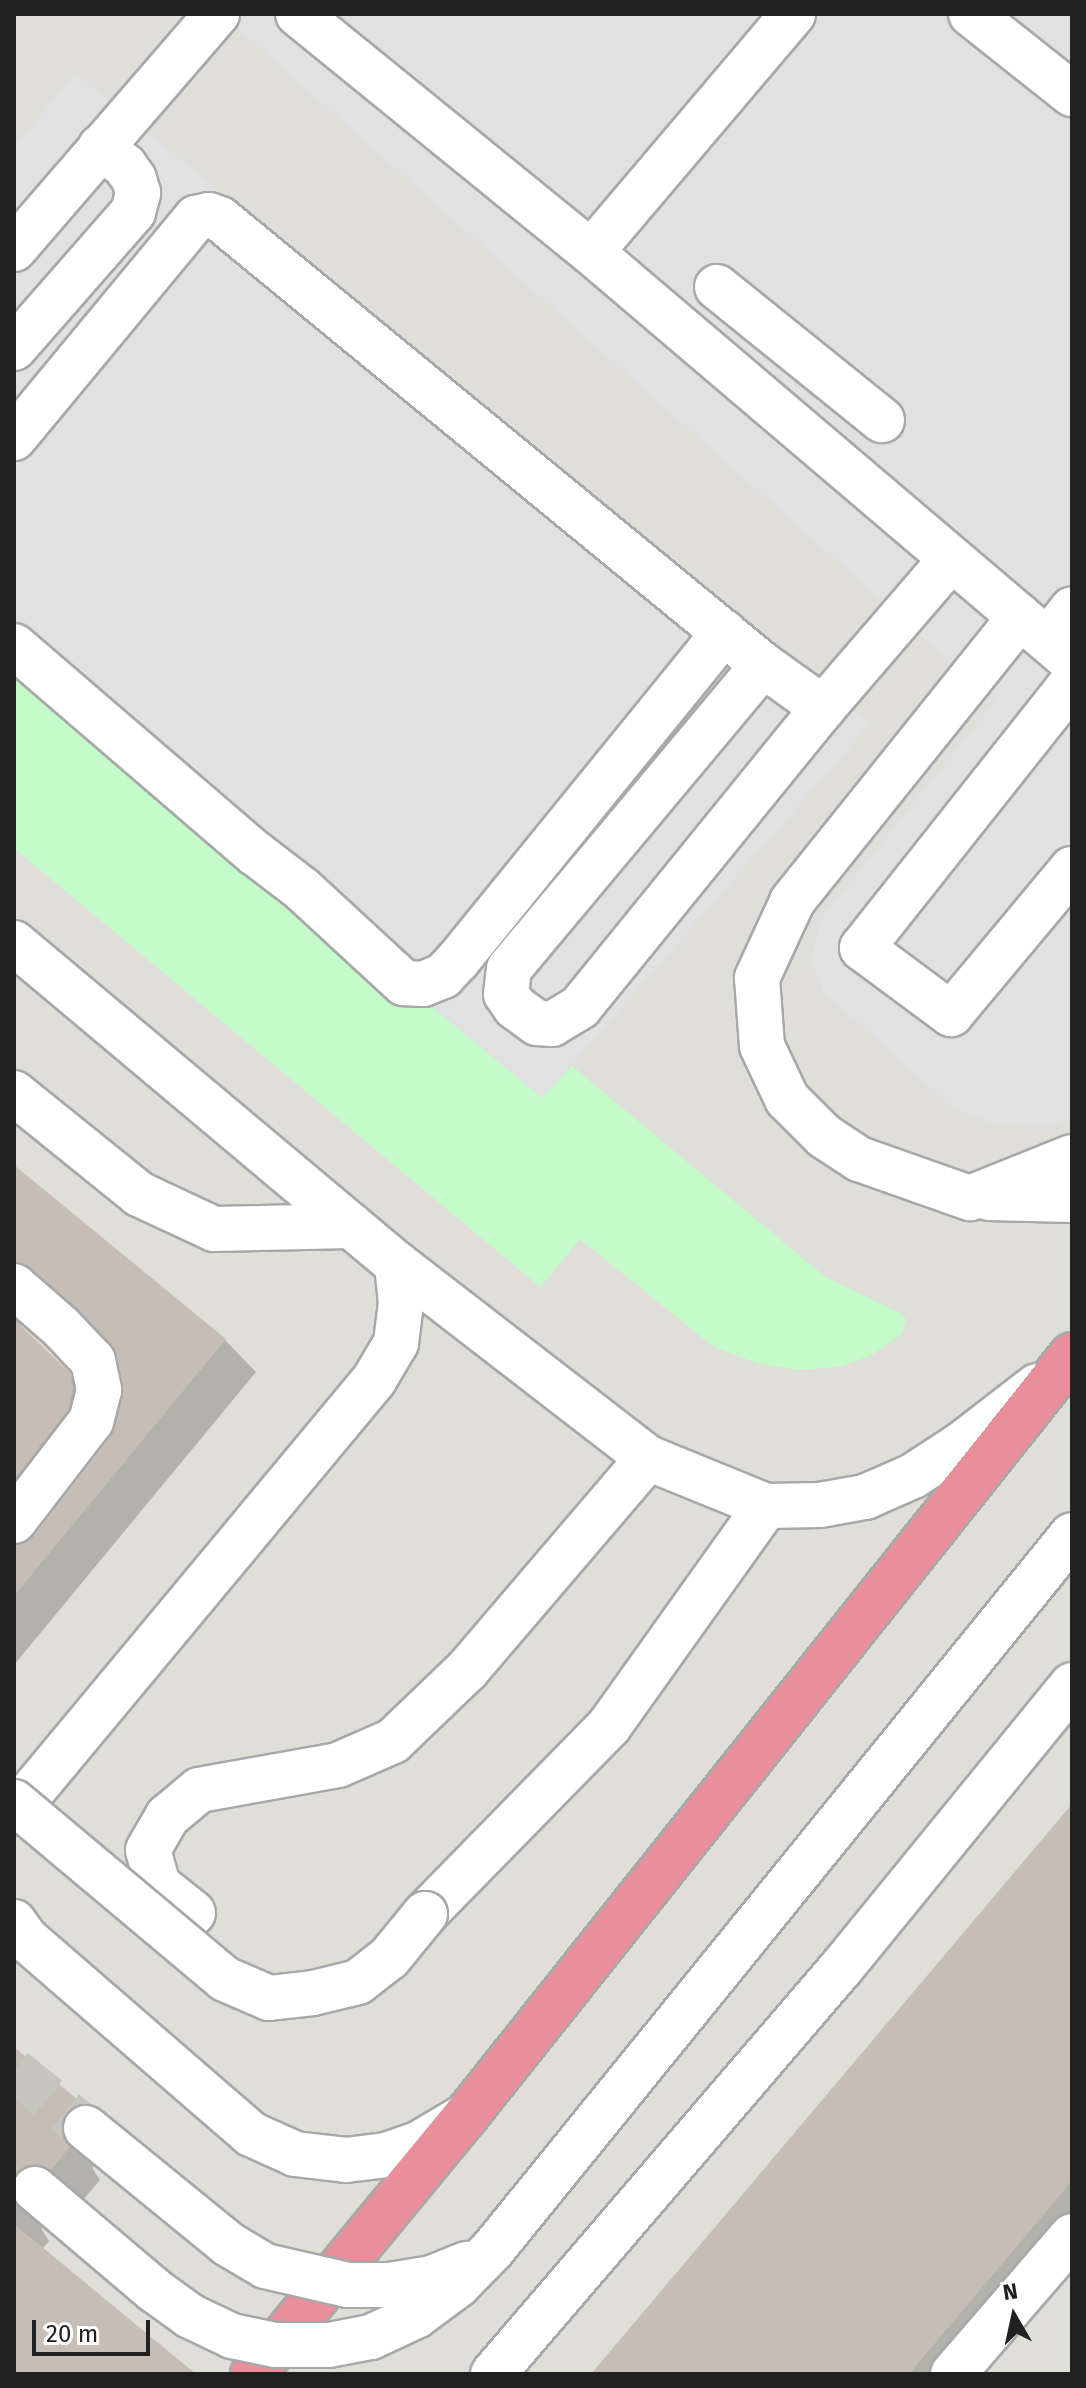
<!DOCTYPE html>
<style>
body{margin:0}
#map{position:relative;width:1086px;height:2388px;overflow:hidden;background:#f1eee7;font-family:"Fira Sans",sans-serif}
div>[style]{position:absolute}
[style*='--x']{left:calc(var(--x)*1px);top:calc(var(--y)*1px);width:calc(var(--w)*1px);rotate:calc(var(--a)*1deg)}
.airport>*{inset:0;background:#e0ded8}
.park>*{inset:0;background:#c5fbcb}
.parking>*{inset:0;background:#e1e1e1}
.shadow>*{inset:0;background:#0003}
.building>*{inset:0;background:#c6beb6}
.minor-tunnel>*{height:44px;margin-top:-22px;transform-origin:0;background:repeating-linear-gradient(90deg,#c7c5bf 0 44px,transparent 0 66px)}
.roads{filter:drop-shadow(2px 0 #a8a8a8) drop-shadow(-2px 0 #a8a8a8) drop-shadow(0 2px #a8a8a8) drop-shadow(0 -2px #a8a8a8)}
.minor>*{height:44px;margin:-22px;padding:0 22px;transform-origin:22px;border-radius:22px;background:#fff}
.highway>*{height:44px;margin:-22px;padding:0 22px;transform-origin:22px;border-radius:22px;background:#e98e9b}
.bridges{filter:drop-shadow(2px 0 #a8a8a8) drop-shadow(-2px 0 #a8a8a8) drop-shadow(0 2px #a8a8a8) drop-shadow(0 -2px #a8a8a8)}
.minor-bridge>*{height:44px;margin:-22px;padding:0 22px;transform-origin:22px;border-radius:22px;background:#fff}
span{translate:-50% -50%;white-space:nowrap;text-align:center;line-height:1.15;-webkit-text-stroke:7px #fff;paint-order:stroke}
.frame{position:absolute;inset:0;border:16px solid #212121;pointer-events:none}
.north{position:absolute;left:974px;top:2276px;width:80px;height:80px;-webkit-text-stroke:6px #fff;paint-order:stroke;rotate:351deg;font-size:22px;font-weight:700;line-height:32px;text-align:center;color:#212121}
.north::after{content:'';display:block;margin:auto;width:28px;height:36px;background:#212121;clip-path:polygon(50% 0,100% 100%,50% 72%,0 100%)}
.scale{position:absolute;left:32px;top:2320px;width:118px;height:36px;box-sizing:border-box;border:4px solid #212121;border-top:0;padding-left:10px;font-size:24px;line-height:28px;white-space:nowrap;color:#212121;-webkit-text-stroke:6px #fff;paint-order:stroke}
</style>
<div id="map">
<div class="airport">
<div style="clip-path:polygon(14px 14px,1072px 14px,1072px 2374px,14px 2374px)"></div>
</div>
<div class="park">
<div style="clip-path:polygon(14px 661px,541px 1097px,572px 1066px,824px 1276px,900px 1313px,906px 1319px,902px 1334px,870px 1356px,838px 1367px,799px 1370px,760px 1364px,715px 1348px,580px 1239px,540px 1287px,14px 848px)"></div>
</div>
<div class="parking">
<div style="clip-path:polygon(222px 14px,1072px 14px,1072px 1118px,1043px 1127px,991px 1123px,951px 1106px,823px 991px,811px 959px,820px 920px,995px 701px)"></div>
<div style="clip-path:polygon(76px 74px,870px 724px,542px 1098px,14px 661px,14px 147px)"></div>
</div>
<div class="shadow">
<div style="clip-path:polygon(evenodd,14px 1168px,225px 1340px,256px 1372px,14px 1665px,14px 1168px,51px 1292px,64px 1298px,113px 1343px,119px 1355px,125px 1396px,113px 1437px,35px 1538px,22px 1546px,99px 1442px,101px 1407px,21px 1328px,20px 1314px,51px 1292px)"></div>
<div style="clip-path:polygon(1072px 1807px,1072px 2249px,967px 2374px,594px 2374px)"></div>
<div style="clip-path:polygon(14px 2049px,112px 2136px,92px 2157px,93px 2169px,100px 2180px,83px 2200px,73px 2195px,41px 2218px,42px 2230px,49px 2241px,43px 2248px,191px 2374px,14px 2374px)"></div>
</div>
<div class="building">
<div style="clip-path:polygon(14px 1165px,226px 1339px,14px 1596px,14px 1545px,34px 1536px,111px 1436px,124px 1386px,111px 1344px,30px 1267px,14px 1262px)"></div>
<div style="clip-path:polygon(14px 1319px,70px 1373px,73px 1389px,68px 1410px,14px 1480px)"></div>
<div style="clip-path:polygon(1072px 1804px,1072px 2181px,909px 2374px,591px 2374px)"></div>
<div style="clip-path:polygon(14px 2047px,83px 2104px,66px 2113px,61px 2125px,62px 2136px,70px 2147px,51px 2170px,40px 2165px,27px 2165px,14px 2177px)"></div>
<div style="clip-path:polygon(14px 2224px,196px 2374px,14px 2374px)"></div>
</div>
<div class="minor-tunnel">
<div style="--x:14;--y:2070;--w:92;--a:38.9"></div>
</div>
<div class="roads">
<div class="minor">
<div style="--x:298;--y:14;--w:377;--a:39.1"></div>
<div style="--x:793;--y:14;--w:312;--a:130.3"></div>
<div style="--x:591;--y:252;--w:563;--a:40.39"></div>
<div style="--x:1020;--y:617;--w:365;--a:128.7"></div>
<div style="--x:792;--y:902;--w:84;--a:114.7"></div>
<div style="--x:757;--y:978;--w:68;--a:85.8"></div>
<div style="--x:762;--y:1046;--w:59;--a:64.7"></div>
<div style="--x:787;--y:1099;--w:52;--a:45"></div>
<div style="--x:824;--y:1136;--w:42;--a:33.3"></div>
<div style="--x:859;--y:1159;--w:118;--a:19.4"></div>
<div style="--x:970;--y:1198;--w:110;--a:-21.9"></div>
<div style="--x:971;--y:14;--w:129;--a:38.4"></div>
<div style="--x:14;--y:249;--w:311;--a:-49.2"></div>
<div style="--x:717;--y:287;--w:212;--a:38.9"></div>
<div style="--x:14;--y:348;--w:181;--a:-48.8"></div>
<div style="--x:133;--y:212;--w:20;--a:-75"></div>
<div style="--x:138;--y:193;--w:15;--a:-106"></div>
<div style="--x:134;--y:179;--w:16;--a:-125"></div>
<div style="--x:125;--y:166;--w:31;--a:-142"></div>
<div style="--x:14;--y:438;--w:286;--a:-50.4"></div>
<div style="--x:196;--y:218;--w:13;--a:-13"></div>
<div style="--x:209;--y:215;--w:12;--a:20"></div>
<div style="--x:220;--y:219;--w:703;--a:39.4"></div>
<div style="--x:763;--y:665;--w:396;--a:129.9"></div>
<div style="--x:509;--y:969;--w:25;--a:97"></div>
<div style="--x:506;--y:994;--w:16;--a:55"></div>
<div style="--x:515;--y:1007;--w:27;--a:36"></div>
<div style="--x:537;--y:1023;--w:15;--a:4"></div>
<div style="--x:552;--y:1024;--w:33;--a:-31"></div>
<div style="--x:580;--y:1007;--w:385;--a:-50.9"></div>
<div style="--x:823;--y:708;--w:196;--a:-49.3"></div>
<div style="--x:1020;--y:617;--w:68;--a:40.2"></div>
<div style="--x:1048;--y:640;--w:39;--a:-52"></div>
<div style="--x:14;--y:646;--w:318;--a:40.7"></div>
<div style="--x:255;--y:853;--w:59;--a:37.5"></div>
<div style="--x:302;--y:889;--w:139;--a:42.7"></div>
<div style="--x:404;--y:983;--w:19;--a:3"></div>
<div style="--x:423;--y:984;--w:22;--a:-22"></div>
<div style="--x:443;--y:976;--w:22;--a:-47"></div>
<div style="--x:458;--y:960;--w:422;--a:-50.9"></div>
<div style="--x:763;--y:665;--w:74;--a:35.6"></div>
<div style="--x:1072;--y:683;--w:338;--a:128.4"></div>
<div style="--x:862;--y:948;--w:111;--a:36.6"></div>
<div style="--x:951;--y:1014;--w:189;--a:-50.2"></div>
<div style="--x:14;--y:943;--w:500;--a:40"></div>
<div style="--x:397;--y:1264;--w:317;--a:37.7"></div>
<div style="--x:648;--y:1458;--w:127;--a:22.1"></div>
<div style="--x:766;--y:1506;--w:54;--a:-1.1"></div>
<div style="--x:820;--y:1505;--w:46;--a:-10.1"></div>
<div style="--x:865;--y:1497;--w:52;--a:-23.6"></div>
<div style="--x:913;--y:1476;--w:59;--a:-33.1"></div>
<div style="--x:962;--y:1444;--w:95;--a:-37.7"></div>
<div style="--x:14;--y:1093;--w:161;--a:38.9"></div>
<div style="--x:139;--y:1194;--w:83;--a:25"></div>
<div style="--x:214;--y:1229;--w:137;--a:-1.3"></div>
<div style="--x:988;--y:1198;--w:84;--a:1.4"></div>
<div style="--x:14;--y:1286;--w:62;--a:41.1"></div>
<div style="--x:61;--y:1327;--w:47;--a:46.7"></div>
<div style="--x:93;--y:1361;--w:30;--a:78"></div>
<div style="--x:99;--y:1390;--w:32;--a:104"></div>
<div style="--x:91;--y:1421;--w:126;--a:127.6"></div>
<div style="--x:14;--y:1813;--w:563;--a:-50.26"></div>
<div style="--x:374;--y:1380;--w:43;--a:-59.3"></div>
<div style="--x:396;--y:1343;--w:40;--a:-82.9"></div>
<div style="--x:401;--y:1303;--w:39;--a:-96"></div>
<div style="--x:193;--y:1913;--w:45;--a:-141.3"></div>
<div style="--x:158;--y:1885;--w:36;--a:-106"></div>
<div style="--x:148;--y:1850;--w:39;--a:-60"></div>
<div style="--x:168;--y:1816;--w:40;--a:-40"></div>
<div style="--x:199;--y:1790;--w:141;--a:-10.2"></div>
<div style="--x:338;--y:1765;--w:60;--a:-23.6"></div>
<div style="--x:393;--y:1741;--w:103;--a:-43.8"></div>
<div style="--x:467;--y:1670;--w:279;--a:-49.5"></div>
<div style="--x:425;--y:1914;--w:263;--a:-45.6"></div>
<div style="--x:609;--y:1726;--w:270;--a:-54.5"></div>
<div style="--x:14;--y:1922;--w:21;--a:55"></div>
<div style="--x:26;--y:1939;--w:298;--a:40.9"></div>
<div style="--x:251;--y:2134;--w:48;--a:24.4"></div>
<div style="--x:295;--y:2154;--w:51;--a:6.7"></div>
<div style="--x:346;--y:2160;--w:40;--a:-7.1"></div>
<div style="--x:386;--y:2155;--w:36;--a:-19"></div>
<div style="--x:420;--y:2143;--w:51;--a:-30.6"></div>
<div style="--x:493;--y:2374;--w:536;--a:-49.39"></div>
<div style="--x:842;--y:1967;--w:364;--a:-50.8"></div>
<div style="--x:953;--y:2374;--w:182;--a:-49.2"></div>
</div>
<div class="highway">
<div style="--x:253;--y:2374;--w:333;--a:-50.5"></div>
<div style="--x:465;--y:2117;--w:974;--a:-51.46"></div>
</div>
</div>
<div class="bridges">
<div class="minor-bridge">
<div style="--x:14;--y:1802;--w:275;--a:40"></div>
<div style="--x:225;--y:1979;--w:48;--a:23.4"></div>
<div style="--x:269;--y:1998;--w:44;--a:-6.5"></div>
<div style="--x:313;--y:1993;--w:46;--a:-13.7"></div>
<div style="--x:358;--y:1982;--w:39;--a:-38"></div>
<div style="--x:389;--y:1958;--w:57;--a:-50.7"></div>
<div style="--x:86;--y:2128;--w:183;--a:39.2"></div>
<div style="--x:228;--y:2244;--w:43;--a:30.7"></div>
<div style="--x:265;--y:2266;--w:85;--a:12.9"></div>
<div style="--x:348;--y:2285;--w:41;--a:0"></div>
<div style="--x:389;--y:2285;--w:44;--a:-9.2"></div>
<div style="--x:432;--y:2278;--w:38;--a:-22"></div>
<div style="--x:35;--y:2189;--w:156;--a:40.3"></div>
<div style="--x:154;--y:2290;--w:44;--a:35.8"></div>
<div style="--x:190;--y:2316;--w:47;--a:25.5"></div>
<div style="--x:232;--y:2336;--w:44;--a:11.8"></div>
<div style="--x:275;--y:2345;--w:54;--a:0"></div>
<div style="--x:329;--y:2345;--w:43;--a:-10.8"></div>
<div style="--x:371;--y:2337;--w:50;--a:-25"></div>
<div style="--x:416;--y:2316;--w:52;--a:-36.4"></div>
<div style="--x:458;--y:2285;--w:50;--a:-45.8"></div>
<div style="--x:493;--y:2249;--w:919;--a:-50.96"></div>
</div>
</div>
<div class="frame"></div>
<div class="north">N</div>
<div class="scale">20 m</div>
</div>
